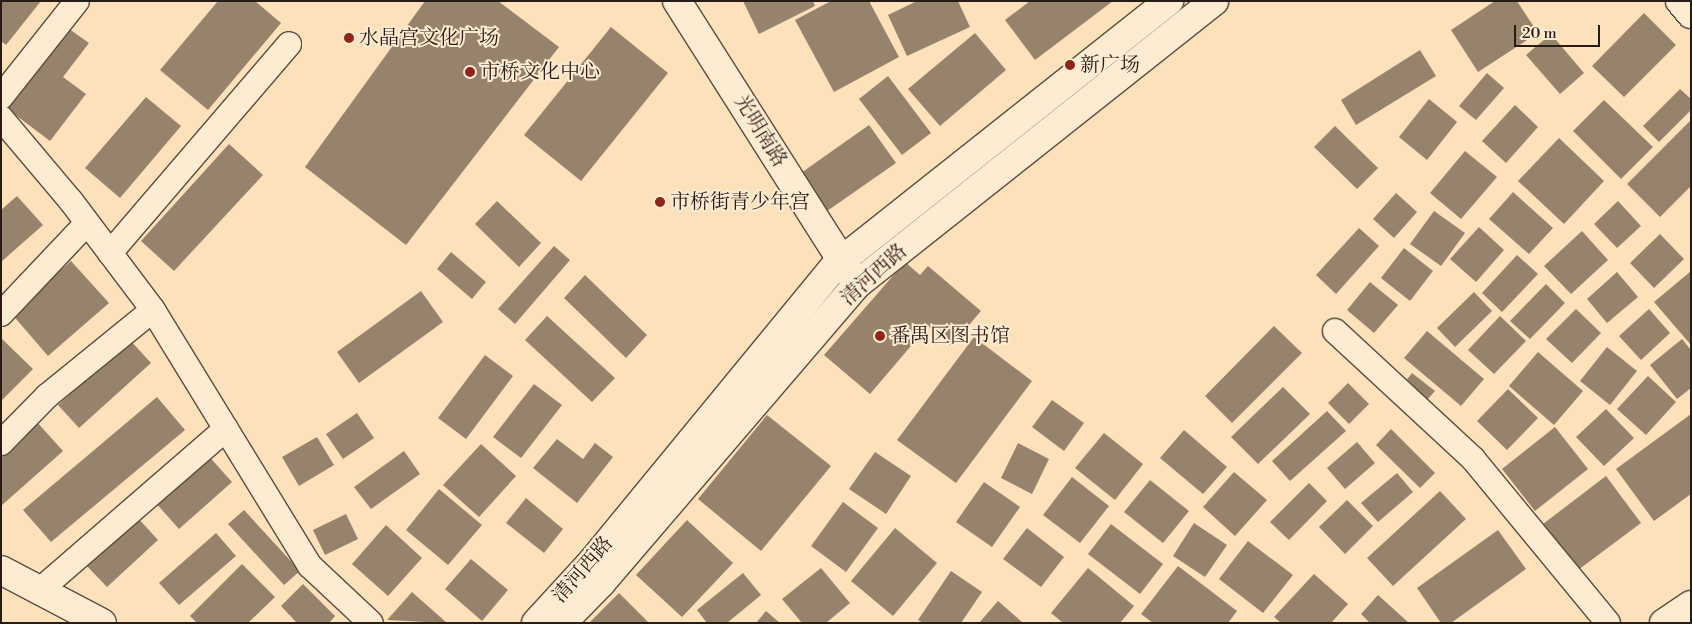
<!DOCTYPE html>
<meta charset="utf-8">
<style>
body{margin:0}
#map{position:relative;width:1692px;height:624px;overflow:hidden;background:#fde1ba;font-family:"Libre Bodoni","Noto Serif SC",serif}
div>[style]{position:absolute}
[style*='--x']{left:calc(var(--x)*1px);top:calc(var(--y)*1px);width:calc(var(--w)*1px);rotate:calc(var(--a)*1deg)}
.building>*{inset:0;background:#97826c}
.roads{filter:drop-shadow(1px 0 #5d4d40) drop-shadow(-1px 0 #5d4d40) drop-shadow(0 1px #5d4d40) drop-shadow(0 -1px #5d4d40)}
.street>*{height:24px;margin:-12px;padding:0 12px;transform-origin:12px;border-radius:12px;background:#feecd2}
.secondary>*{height:28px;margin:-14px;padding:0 14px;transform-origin:14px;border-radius:14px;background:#feecd2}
.dots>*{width:14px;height:14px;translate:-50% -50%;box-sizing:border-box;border:2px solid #feecd2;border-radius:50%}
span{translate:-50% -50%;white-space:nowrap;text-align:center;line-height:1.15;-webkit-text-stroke:4px #feecd2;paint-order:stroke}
.poi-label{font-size:20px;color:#281c17}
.left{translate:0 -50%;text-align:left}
.street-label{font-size:20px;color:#281c17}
.frame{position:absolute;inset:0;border:2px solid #281c17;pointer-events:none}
.scale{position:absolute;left:1514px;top:25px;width:86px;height:22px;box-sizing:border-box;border:2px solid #281c17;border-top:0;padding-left:6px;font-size:15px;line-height:18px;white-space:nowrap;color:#281c17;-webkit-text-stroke:4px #feecd2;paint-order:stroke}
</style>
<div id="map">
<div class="building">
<div style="clip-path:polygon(1px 1px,41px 1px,6px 45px,1px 41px)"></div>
<div style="clip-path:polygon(218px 1px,255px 1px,281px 23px,208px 110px,160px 70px)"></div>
<div style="clip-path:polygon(425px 1px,498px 1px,559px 47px,406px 245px,305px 167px)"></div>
<div style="clip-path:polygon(743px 1px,813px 1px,815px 6px,759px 34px)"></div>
<div style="clip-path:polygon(831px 1px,869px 1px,899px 57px,834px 92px,795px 20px)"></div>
<div style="clip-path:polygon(917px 1px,958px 1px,970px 27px,907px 56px,888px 15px)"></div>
<div style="clip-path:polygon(1030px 1px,1113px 1px,1035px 60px,1005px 20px)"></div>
<div style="clip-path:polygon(1495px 1px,1517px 1px,1538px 33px,1478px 72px,1451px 30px)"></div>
<div style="clip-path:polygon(1644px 13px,1676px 45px,1624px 97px,1592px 66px)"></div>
<div style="clip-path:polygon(65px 26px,89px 43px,63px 77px,86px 94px,50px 141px,5px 107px)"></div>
<div style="clip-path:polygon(611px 27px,668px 73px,581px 181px,524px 135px)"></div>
<div style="clip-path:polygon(975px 33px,1006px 70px,940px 126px,908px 89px)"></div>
<div style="clip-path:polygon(1551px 34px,1584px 73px,1560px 94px,1526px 55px)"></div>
<div style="clip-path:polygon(1420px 50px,1436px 76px,1356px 125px,1341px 100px)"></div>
<div style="clip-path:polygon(1487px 73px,1504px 88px,1476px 120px,1459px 106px)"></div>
<div style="clip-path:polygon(888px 76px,931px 133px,902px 155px,859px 99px)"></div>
<div style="clip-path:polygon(1680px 89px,1691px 99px,1691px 110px,1659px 142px,1643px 126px)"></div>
<div style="clip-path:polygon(146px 97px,181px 126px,120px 198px,85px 168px)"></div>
<div style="clip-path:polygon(1429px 99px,1457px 122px,1427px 160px,1399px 137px)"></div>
<div style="clip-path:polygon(1604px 100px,1653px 147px,1621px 179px,1573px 131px)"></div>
<div style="clip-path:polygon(1515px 105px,1538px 127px,1506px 163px,1482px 141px)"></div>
<div style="clip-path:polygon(1691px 120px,1691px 186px,1660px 217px,1627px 184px)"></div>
<div style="clip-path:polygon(869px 125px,896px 163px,827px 211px,801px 173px)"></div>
<div style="clip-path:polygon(1335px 126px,1378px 168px,1357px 189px,1314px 147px)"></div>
<div style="clip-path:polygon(1559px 138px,1604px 181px,1564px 224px,1518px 181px)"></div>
<div style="clip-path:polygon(229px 144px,263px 175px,174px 271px,141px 241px)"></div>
<div style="clip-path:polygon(1465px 151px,1497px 177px,1461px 219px,1430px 193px)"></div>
<div style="clip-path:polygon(1513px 192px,1553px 228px,1529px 254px,1489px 219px)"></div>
<div style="clip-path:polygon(1396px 193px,1417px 212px,1394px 238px,1373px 219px)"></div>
<div style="clip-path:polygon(17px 196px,43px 225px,1px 262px,1px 210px)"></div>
<div style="clip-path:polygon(497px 201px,541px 243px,519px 267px,475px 224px)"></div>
<div style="clip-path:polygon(1618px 201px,1641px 226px,1617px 248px,1594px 224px)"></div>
<div style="clip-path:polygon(1434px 211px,1465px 233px,1441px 266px,1410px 244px)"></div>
<div style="clip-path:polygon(1479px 227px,1504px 250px,1476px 282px,1450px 259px)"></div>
<div style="clip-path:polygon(1359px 228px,1379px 246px,1336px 294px,1316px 275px)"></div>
<div style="clip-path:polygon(1582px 231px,1608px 260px,1571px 294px,1544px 266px)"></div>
<div style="clip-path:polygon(1660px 234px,1684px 259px,1654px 288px,1630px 263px)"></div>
<div style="clip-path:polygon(554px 246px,570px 260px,515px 324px,498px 309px)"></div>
<div style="clip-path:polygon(1404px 248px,1433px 271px,1410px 301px,1381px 278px)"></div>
<div style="clip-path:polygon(451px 252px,486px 282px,472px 299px,437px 269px)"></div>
<div style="clip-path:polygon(1517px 255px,1538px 274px,1502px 312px,1482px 293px)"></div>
<div style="clip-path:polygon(71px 261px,109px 303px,48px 356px,11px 313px)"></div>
<div style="clip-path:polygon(905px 262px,920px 275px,928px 266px,981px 311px,951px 346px,928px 326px,870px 394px,824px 355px)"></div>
<div style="clip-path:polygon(1691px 271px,1691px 345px,1654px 302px)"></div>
<div style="clip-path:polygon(1617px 272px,1638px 297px,1607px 323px,1587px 299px)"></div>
<div style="clip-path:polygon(585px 275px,647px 335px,626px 358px,564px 298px)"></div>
<div style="clip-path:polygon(1370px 282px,1398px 305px,1374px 333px,1347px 310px)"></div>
<div style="clip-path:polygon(1546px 284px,1565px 303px,1530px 339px,1510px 321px)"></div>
<div style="clip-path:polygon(421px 291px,443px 322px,359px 383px,337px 352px)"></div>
<div style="clip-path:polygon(1474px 292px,1492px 311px,1455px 347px,1437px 328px)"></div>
<div style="clip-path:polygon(1576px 309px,1601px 333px,1572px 363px,1546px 339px)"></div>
<div style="clip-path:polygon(1649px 309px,1670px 333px,1641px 360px,1619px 336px)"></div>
<div style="clip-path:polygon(547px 316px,615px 378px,592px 402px,525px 340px)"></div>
<div style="clip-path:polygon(1500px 316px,1526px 341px,1494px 374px,1468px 350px)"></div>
<div style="clip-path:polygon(1274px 326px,1302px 353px,1232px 423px,1205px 396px)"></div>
<div style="clip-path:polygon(1427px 331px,1484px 379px,1461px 406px,1404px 358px)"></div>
<div style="clip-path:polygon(974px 337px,1032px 381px,956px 483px,897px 440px)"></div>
<div style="clip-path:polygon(1px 338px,33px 369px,1px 401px)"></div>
<div style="clip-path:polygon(1682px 339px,1691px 350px,1691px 388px,1677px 399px,1650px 365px)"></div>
<div style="clip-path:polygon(130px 340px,151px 363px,79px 428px,58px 405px)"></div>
<div style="clip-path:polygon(1607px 347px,1637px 371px,1610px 405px,1580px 381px)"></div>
<div style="clip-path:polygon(1538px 352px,1583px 391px,1554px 425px,1509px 386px)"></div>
<div style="clip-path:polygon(485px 355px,513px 376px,466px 439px,438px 418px)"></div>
<div style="clip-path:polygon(1412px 373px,1435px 391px,1427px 400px,1405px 382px)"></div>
<div style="clip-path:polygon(1648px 376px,1676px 402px,1646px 435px,1617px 409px)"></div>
<div style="clip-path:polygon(1348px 383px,1369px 404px,1349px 424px,1328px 403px)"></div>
<div style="clip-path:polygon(534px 384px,562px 405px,521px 458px,493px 437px)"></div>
<div style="clip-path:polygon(1283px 387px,1310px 414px,1258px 464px,1231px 437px)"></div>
<div style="clip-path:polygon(1508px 389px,1538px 418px,1507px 450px,1477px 421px)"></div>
<div style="clip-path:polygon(157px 397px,185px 430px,51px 542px,23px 510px)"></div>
<div style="clip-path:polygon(1052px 400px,1084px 423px,1064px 451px,1032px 427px)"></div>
<div style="clip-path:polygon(1606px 409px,1634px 438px,1604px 466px,1576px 437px)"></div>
<div style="clip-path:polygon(1327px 411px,1346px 431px,1290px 481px,1272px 461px)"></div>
<div style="clip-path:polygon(357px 413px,374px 438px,343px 459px,326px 434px)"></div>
<div style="clip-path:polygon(1691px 414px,1691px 494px,1654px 521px,1616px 469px)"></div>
<div style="clip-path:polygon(767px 415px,831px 466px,761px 551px,698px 499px)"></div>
<div style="clip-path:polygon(36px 421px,63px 451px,1px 506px,1px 452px)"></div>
<div style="clip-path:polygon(1555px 427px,1588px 469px,1535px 511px,1502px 469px)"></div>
<div style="clip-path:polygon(1391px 429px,1435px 473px,1420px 488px,1376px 445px)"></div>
<div style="clip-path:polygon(1184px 430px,1227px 467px,1203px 494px,1160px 458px)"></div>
<div style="clip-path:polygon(1104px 433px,1143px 464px,1115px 500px,1075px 468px)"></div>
<div style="clip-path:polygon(317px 437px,334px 465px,299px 486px,282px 457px)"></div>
<div style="clip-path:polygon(557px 439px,583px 459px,595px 443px,613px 457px,577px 503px,533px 468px)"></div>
<div style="clip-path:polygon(1357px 442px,1375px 463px,1345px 489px,1327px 468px)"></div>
<div style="clip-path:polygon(1018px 443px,1049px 459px,1032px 494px,1001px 478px)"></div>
<div style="clip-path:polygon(481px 444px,516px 476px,479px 517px,443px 485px)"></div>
<div style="clip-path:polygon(404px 451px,420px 474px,371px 509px,354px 487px)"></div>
<div style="clip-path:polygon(875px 452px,911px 476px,886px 514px,849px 489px)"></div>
<div style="clip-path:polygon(206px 453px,232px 482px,179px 529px,154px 501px)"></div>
<div style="clip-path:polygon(1234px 472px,1267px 500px,1235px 536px,1203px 507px)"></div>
<div style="clip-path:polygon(1397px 473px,1413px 492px,1378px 522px,1361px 503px)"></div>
<div style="clip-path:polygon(1606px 476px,1641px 523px,1578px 570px,1543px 524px)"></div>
<div style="clip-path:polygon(1072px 477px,1109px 506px,1080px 543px,1043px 515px)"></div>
<div style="clip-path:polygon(1150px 480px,1189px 511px,1163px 543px,1124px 512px)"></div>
<div style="clip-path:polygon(984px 482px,1020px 507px,992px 547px,956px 522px)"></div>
<div style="clip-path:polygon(1309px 483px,1327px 501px,1289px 540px,1270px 522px)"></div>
<div style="clip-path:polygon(439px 489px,482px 525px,448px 565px,406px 530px)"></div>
<div style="clip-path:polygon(1440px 491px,1466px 519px,1393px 586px,1367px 558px)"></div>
<div style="clip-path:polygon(526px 498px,563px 529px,544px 553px,506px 523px)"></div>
<div style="clip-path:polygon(1347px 500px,1373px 526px,1345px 554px,1319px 527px)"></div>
<div style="clip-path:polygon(843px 502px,878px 528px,846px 572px,811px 546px)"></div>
<div style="clip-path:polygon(244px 510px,300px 571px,284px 585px,228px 524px)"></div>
<div style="clip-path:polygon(346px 514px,358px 539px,325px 555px,313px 530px)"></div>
<div style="clip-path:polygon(137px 517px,158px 540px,107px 587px,85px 564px)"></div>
<div style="clip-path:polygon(687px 520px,733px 563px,682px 617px,636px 575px)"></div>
<div style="clip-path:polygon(1194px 523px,1227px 545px,1205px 577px,1173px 556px)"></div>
<div style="clip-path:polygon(1111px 524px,1163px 564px,1140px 594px,1088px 554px)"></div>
<div style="clip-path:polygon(386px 525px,422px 558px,388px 596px,352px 564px)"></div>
<div style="clip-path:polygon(895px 528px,937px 563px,893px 616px,851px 581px)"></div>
<div style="clip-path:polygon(1027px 528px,1064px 557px,1041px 587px,1003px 559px)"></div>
<div style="clip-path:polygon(1498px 530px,1526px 569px,1451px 623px,1441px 623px,1417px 588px)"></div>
<div style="clip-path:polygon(216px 533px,236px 556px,179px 605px,159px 583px)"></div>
<div style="clip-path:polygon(1248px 541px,1293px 575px,1263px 613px,1219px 579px)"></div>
<div style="clip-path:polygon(471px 559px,508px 590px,482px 621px,445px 589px)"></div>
<div style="clip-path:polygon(242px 564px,275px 597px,248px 623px,197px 623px,190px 616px)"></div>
<div style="clip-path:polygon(1178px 566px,1237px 611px,1228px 623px,1153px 623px,1141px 614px)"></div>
<div style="clip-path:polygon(821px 568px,850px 603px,826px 623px,802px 623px,782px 599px)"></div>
<div style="clip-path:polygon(1088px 568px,1134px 606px,1120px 623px,1063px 623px,1051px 613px)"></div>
<div style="clip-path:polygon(951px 571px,982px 592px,961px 623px,923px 623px,918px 620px)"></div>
<div style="clip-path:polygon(743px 573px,761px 595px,727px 623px,707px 623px,697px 610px)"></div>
<div style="clip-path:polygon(1314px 574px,1348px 604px,1331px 623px,1281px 623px,1274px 617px)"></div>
<div style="clip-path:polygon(303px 584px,335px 616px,329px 623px,297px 623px,281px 606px)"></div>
<div style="clip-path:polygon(412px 592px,447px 623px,387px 620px)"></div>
<div style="clip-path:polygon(619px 593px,649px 623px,589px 623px)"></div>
<div style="clip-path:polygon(1378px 595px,1409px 623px,1370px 623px,1361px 614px)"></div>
<div style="clip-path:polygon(998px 601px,1023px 623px,979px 623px)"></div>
<div style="clip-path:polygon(766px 611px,780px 623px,756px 623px)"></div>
</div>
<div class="roads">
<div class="street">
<div style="--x:1;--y:97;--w:122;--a:-51.6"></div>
<div style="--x:1;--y:118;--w:109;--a:49.9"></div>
<div style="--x:71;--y:201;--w:136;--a:53"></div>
<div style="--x:153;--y:310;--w:300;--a:58.5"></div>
<div style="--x:310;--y:566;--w:83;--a:43.1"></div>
<div style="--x:110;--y:253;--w:275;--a:-49.4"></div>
<div style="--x:1;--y:314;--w:125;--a:-46.6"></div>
<div style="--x:1335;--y:331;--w:188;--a:42.8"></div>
<div style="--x:1473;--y:459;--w:212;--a:50.5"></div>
<div style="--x:1;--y:443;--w:66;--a:-45.6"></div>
<div style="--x:47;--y:396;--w:136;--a:-39.1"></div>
<div style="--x:40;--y:590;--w:246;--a:-40.9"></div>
</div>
<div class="secondary">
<div style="--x:677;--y:1;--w:325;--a:57.6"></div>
<div style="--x:1680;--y:1;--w:17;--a:50"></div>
<div style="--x:1;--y:570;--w:114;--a:27.7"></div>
<div style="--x:536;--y:623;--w:81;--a:-47.5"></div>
<div style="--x:591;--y:563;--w:387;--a:-50.6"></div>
<div style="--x:837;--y:264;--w:424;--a:-38.4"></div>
<div style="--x:562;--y:623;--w:56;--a:-45.7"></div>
<div style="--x:601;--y:583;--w:392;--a:-49.4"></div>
<div style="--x:856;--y:285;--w:457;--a:-38.4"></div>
<div style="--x:1664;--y:623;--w:32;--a:-34"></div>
</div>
</div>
<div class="dots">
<div style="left:349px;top:38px;background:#8f2418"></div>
<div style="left:1070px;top:65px;background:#8f2418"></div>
<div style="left:470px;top:72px;background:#8f2418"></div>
<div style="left:660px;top:202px;background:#8f2418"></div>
<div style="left:880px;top:336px;background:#8f2418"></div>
</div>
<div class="poi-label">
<span class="left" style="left:359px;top:38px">水晶宫文化广场</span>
<span class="left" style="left:1080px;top:65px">新广场</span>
<span class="left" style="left:480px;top:72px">市桥文化中心</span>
<span class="left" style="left:670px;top:202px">市桥街青少年宫</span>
<span class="left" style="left:890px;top:336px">番禺区图书馆</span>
</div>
<div class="street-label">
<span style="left:760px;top:131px;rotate:58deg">光明南路</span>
<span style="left:874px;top:275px;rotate:-42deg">清河西路</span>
<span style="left:583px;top:570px;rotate:-49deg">清河西路</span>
</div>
<div class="frame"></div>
<div class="scale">20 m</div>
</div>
